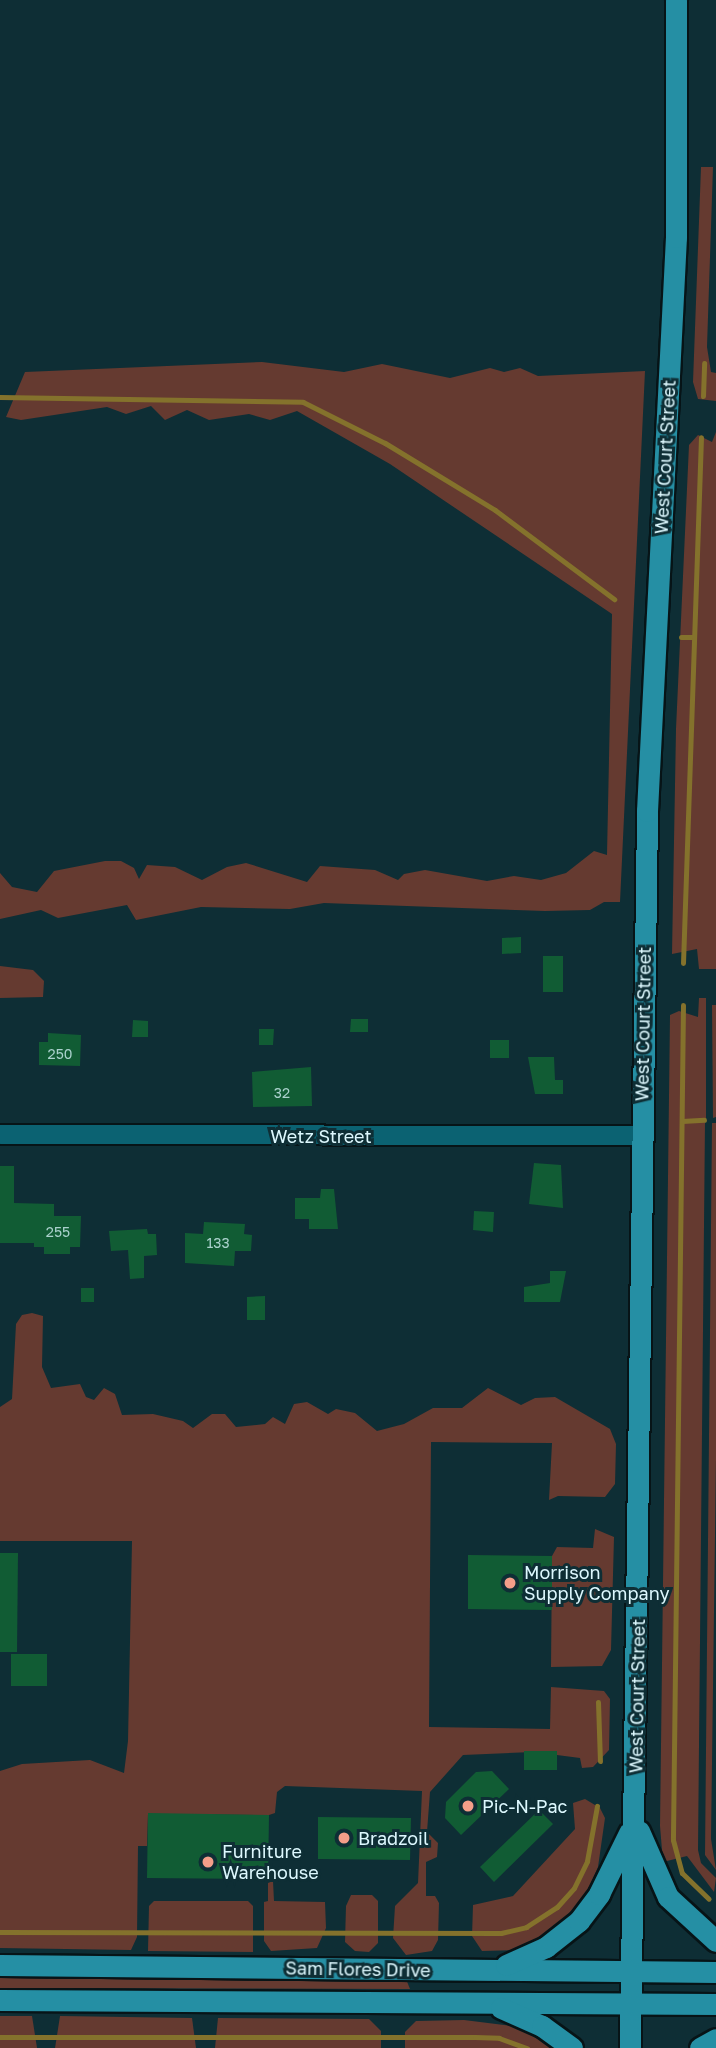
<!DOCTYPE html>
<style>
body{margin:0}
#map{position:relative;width:716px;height:2048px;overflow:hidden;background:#0e2e35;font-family:"Golos Text",sans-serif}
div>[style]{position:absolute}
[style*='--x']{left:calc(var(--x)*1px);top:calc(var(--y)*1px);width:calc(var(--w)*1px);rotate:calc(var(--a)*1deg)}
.green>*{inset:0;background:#653a30}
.stream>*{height:5px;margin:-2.5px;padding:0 2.5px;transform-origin:2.5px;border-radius:2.5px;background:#84722c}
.building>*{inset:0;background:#115c34}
.roads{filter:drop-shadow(2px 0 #071417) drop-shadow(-2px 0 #071417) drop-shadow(0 2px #071417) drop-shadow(0 -2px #071417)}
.minor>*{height:19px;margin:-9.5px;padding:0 9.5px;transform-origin:9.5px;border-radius:9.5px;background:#0b6272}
.major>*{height:21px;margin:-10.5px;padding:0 10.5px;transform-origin:10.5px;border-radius:10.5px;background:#258fa4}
.dots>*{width:19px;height:19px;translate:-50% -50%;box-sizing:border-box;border:4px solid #0e2e35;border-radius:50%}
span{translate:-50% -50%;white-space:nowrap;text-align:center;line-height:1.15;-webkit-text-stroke:6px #0e2e35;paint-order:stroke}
.number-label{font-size:14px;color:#aad1cc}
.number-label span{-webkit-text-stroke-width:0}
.street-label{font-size:18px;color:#ddf8fe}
.poi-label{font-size:18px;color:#ddf8fe}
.left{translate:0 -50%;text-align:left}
</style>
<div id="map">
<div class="green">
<div style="clip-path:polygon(701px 167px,713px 167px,707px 347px,711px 372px,716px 373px,716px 401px,698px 399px,693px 382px)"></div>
<div style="clip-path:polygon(262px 362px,344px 372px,382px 364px,450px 378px,490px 368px,504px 372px,520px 368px,538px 376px,645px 371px,620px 902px,604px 902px,590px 910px,545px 911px,324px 903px,290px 909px,201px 907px,136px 920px,127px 905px,58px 918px,41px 910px,0 919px,0 873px,12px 887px,37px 892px,54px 871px,105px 861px,121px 861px,134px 868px,139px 879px,147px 865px,175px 867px,202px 880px,227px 867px,246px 863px,307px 882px,320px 866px,375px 870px,398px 880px,404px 874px,425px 870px,487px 881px,514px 876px,541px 880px,566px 873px,594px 851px,607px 855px,612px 614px,390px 464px,297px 411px,270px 420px,249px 414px,209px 420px,187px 410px,165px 420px,151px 406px,126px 414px,107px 407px,21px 420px,6px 417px,25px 372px)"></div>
<div style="clip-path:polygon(716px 432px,716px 969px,699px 969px,697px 949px,672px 954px,676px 729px,689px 445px,698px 435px,712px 442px)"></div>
<div style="clip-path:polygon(0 966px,33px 970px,44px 981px,43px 997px,0 998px)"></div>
<div style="clip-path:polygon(699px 998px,706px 998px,706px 1118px,700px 1120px,705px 1121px,698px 1850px,701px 1863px,716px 1878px,714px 1892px,687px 1856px,663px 1862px,660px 1826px,670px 1015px,679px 1011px,698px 1017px)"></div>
<div style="clip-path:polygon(712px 1005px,716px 1005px,716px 1117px,713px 1118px)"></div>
<div style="clip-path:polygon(712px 1123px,716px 1123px,716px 1459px,711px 1839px,716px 1870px,705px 1855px)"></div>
<div style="clip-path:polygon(32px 1313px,43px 1316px,42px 1367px,51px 1388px,80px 1384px,86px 1397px,94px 1400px,104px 1388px,115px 1394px,122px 1415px,153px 1414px,183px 1421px,193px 1428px,212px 1414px,225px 1414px,236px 1427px,265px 1424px,273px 1417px,285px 1424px,294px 1404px,307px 1402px,328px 1414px,336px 1409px,355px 1413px,377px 1431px,404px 1424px,433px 1408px,462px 1408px,488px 1388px,521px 1405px,535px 1398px,555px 1397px,610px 1429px,616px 1444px,615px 1484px,605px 1497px,558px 1496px,549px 1500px,552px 1443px,431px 1442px,429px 1727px,550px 1729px,551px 1687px,604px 1691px,610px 1699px,609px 1750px,593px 1767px,582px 1768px,580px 1758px,557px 1755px,556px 1751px,463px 1755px,430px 1792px,427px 1832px,438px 1843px,437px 1857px,426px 1862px,426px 1896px,435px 1896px,439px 1903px,438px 1940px,432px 1951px,406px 1955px,393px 1938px,395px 1906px,418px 1883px,422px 1791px,285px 1786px,277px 1792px,275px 1813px,269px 1815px,148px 1814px,147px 1846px,138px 1846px,137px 1937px,131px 1950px,0 1948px,0 1771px,22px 1764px,90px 1760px,124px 1773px,128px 1741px,132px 1541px,0 1541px,0 1407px,12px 1399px,16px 1324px,22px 1315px)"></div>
<div style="clip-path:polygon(595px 1529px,614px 1537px,611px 1650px,602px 1666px,551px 1667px,552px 1556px,557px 1547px,593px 1548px)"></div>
<div style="clip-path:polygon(585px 1799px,600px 1808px,605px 1818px,598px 1867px,583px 1902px,568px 1920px,560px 1922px,560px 1927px,540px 1940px,515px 1950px,482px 1951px,472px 1936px,473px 1905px,513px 1896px,575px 1829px,573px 1803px)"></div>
<div style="clip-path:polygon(273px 1881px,274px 1901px,325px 1902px,326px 1928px,317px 1948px,271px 1951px,264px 1941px,264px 1902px,268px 1901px,268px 1883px)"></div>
<div style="clip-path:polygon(351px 1895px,372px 1895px,378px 1901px,378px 1943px,369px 1952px,355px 1951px,345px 1942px,346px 1906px)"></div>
<div style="clip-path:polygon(154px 1901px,248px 1901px,253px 1906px,253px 1952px,148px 1951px,149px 1906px)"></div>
<div style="clip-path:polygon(0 1975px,406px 1979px,410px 1989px,0 1988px)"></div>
<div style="clip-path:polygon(0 2016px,32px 2016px,37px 2048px,0 2048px)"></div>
<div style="clip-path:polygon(60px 2016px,192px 2018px,196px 2048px,55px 2048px)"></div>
<div style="clip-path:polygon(218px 2018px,369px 2019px,381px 2031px,381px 2048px,215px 2048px)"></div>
<div style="clip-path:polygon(464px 2020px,519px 2027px,559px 2048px,405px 2048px,405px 2032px,416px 2021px)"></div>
</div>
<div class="stream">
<div style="--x:703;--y:396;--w:33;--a:-88"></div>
<div style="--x:0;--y:397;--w:303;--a:0.9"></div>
<div style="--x:303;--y:402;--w:92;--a:26.6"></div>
<div style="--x:385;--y:443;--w:129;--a:31.3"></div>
<div style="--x:495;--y:510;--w:149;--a:36.8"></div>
<div style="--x:681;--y:637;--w:12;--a:0"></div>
<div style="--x:683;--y:963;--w:526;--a:-88.04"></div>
<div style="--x:683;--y:1005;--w:835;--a:90.69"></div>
<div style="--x:673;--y:1840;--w:34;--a:75"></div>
<div style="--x:682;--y:1873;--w:37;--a:44"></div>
<div style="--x:682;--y:1121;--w:22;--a:-3"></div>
<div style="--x:598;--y:1702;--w:59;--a:88.1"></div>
<div style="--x:0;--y:1932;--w:501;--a:0.11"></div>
<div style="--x:501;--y:1933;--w:26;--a:-13"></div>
<div style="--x:526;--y:1927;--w:37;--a:-33"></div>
<div style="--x:557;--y:1907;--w:25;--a:-48"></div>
<div style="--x:574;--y:1888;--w:30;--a:-64"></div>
<div style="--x:587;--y:1861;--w:56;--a:-79.7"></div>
<div style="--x:0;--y:2037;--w:475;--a:0"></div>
<div style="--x:475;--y:2037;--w:24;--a:2"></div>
<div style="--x:499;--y:2038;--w:30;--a:20"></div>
</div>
<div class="building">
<div style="clip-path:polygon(521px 937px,521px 953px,502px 954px,502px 938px)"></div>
<div style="clip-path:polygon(543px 956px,563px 956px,563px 992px,543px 992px)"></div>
<div style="clip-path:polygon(351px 1019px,368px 1019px,368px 1032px,350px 1032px)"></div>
<div style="clip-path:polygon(133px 1020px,148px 1021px,148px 1037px,132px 1037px)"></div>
<div style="clip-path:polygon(259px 1029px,274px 1029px,273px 1045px,259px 1045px)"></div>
<div style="clip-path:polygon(48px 1033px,81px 1035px,80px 1066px,39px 1065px,39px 1042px,48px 1042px)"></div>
<div style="clip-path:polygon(490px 1040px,509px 1040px,509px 1058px,490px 1058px)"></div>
<div style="clip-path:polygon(528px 1057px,554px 1057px,555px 1080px,563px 1080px,563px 1094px,535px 1094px)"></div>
<div style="clip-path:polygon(311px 1067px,312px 1106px,253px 1107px,252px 1072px)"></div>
<div style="clip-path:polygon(534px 1163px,561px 1165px,563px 1208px,529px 1204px)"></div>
<div style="clip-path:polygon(0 1166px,14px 1166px,14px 1203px,54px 1204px,54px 1216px,81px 1216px,80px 1247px,70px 1247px,70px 1254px,44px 1254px,44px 1247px,34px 1247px,34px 1243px,0 1243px)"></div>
<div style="clip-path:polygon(321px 1189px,334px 1189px,338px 1229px,309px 1229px,309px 1219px,295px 1219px,295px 1198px,320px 1198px)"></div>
<div style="clip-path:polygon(474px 1211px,494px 1212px,493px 1232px,473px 1230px)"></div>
<div style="clip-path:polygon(204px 1222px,245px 1224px,244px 1234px,252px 1235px,251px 1251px,235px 1251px,234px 1266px,185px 1263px,185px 1233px,203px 1234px)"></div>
<div style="clip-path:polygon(147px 1229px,148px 1234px,156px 1234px,157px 1255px,144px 1256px,144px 1278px,130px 1279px,128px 1250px,111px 1251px,109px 1231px)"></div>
<div style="clip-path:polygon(550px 1271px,566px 1271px,560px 1302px,524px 1302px,524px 1287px,550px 1283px)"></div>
<div style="clip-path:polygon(81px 1288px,94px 1288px,94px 1302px,81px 1302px)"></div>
<div style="clip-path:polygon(265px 1296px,265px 1320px,247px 1320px,247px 1297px)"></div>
<div style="clip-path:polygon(0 1553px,18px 1553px,17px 1652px,0 1652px)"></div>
<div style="clip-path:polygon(468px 1555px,552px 1556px,552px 1610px,468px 1609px)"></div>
<div style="clip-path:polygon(11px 1654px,47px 1654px,47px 1686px,11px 1686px)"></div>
<div style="clip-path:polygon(524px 1751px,557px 1751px,557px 1770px,524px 1770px)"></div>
<div style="clip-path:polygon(492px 1771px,509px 1789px,461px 1835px,445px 1818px,446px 1802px,476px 1772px)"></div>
<div style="clip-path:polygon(539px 1810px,553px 1824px,494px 1882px,480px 1867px)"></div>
<div style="clip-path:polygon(148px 1813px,269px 1815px,268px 1879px,147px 1878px)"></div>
<div style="clip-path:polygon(318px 1817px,411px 1818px,410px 1860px,318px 1859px)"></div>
</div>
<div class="roads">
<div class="minor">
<div style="--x:0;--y:1134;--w:642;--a:0.09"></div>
</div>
<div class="major">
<div style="--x:639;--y:1831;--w:72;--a:66.3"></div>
<div style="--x:668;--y:1897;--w:65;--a:42.5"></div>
<div style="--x:0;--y:1965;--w:716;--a:0.56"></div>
<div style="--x:506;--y:1965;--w:44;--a:-24.2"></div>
<div style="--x:546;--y:1947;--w:42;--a:-38.2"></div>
<div style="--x:579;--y:1921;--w:34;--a:-53"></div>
<div style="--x:599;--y:1894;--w:68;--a:-63.8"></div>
<div style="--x:0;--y:2000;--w:716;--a:0.32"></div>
<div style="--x:501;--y:2008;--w:45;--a:23.7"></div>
<div style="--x:542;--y:2026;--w:37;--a:36"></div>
<div style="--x:630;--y:2048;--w:1237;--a:-89.21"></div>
<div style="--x:647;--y:811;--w:575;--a:-87.11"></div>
<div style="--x:676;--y:237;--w:237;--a:-90"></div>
<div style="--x:700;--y:2048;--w:18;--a:-29"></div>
</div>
</div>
<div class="dots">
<div style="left:510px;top:1583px;background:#f49e89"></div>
<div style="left:468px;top:1806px;background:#f49e89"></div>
<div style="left:344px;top:1838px;background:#f49e89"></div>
<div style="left:208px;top:1862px;background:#f49e89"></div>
</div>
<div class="number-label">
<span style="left:60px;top:1054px">250</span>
<span style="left:282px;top:1093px">32</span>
<span style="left:58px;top:1232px">255</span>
<span style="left:218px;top:1243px">133</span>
</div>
<div class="street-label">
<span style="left:665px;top:457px;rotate:-87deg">West Court Street</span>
<span style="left:643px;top:1024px;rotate:-89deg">West Court Street</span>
<span style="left:321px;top:1136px">Wetz Street</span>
<span style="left:637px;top:1696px;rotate:-89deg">West Court Street</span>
<span style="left:358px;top:1969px;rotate:1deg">Sam Flores Drive</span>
</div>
<div class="poi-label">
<span class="left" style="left:524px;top:1583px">Morrison<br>Supply Company</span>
<span class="left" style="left:482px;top:1806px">Pic-N-Pac</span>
<span class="left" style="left:358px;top:1838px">Bradzoil</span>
<span class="left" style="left:222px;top:1862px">Furniture<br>Warehouse</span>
</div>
</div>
